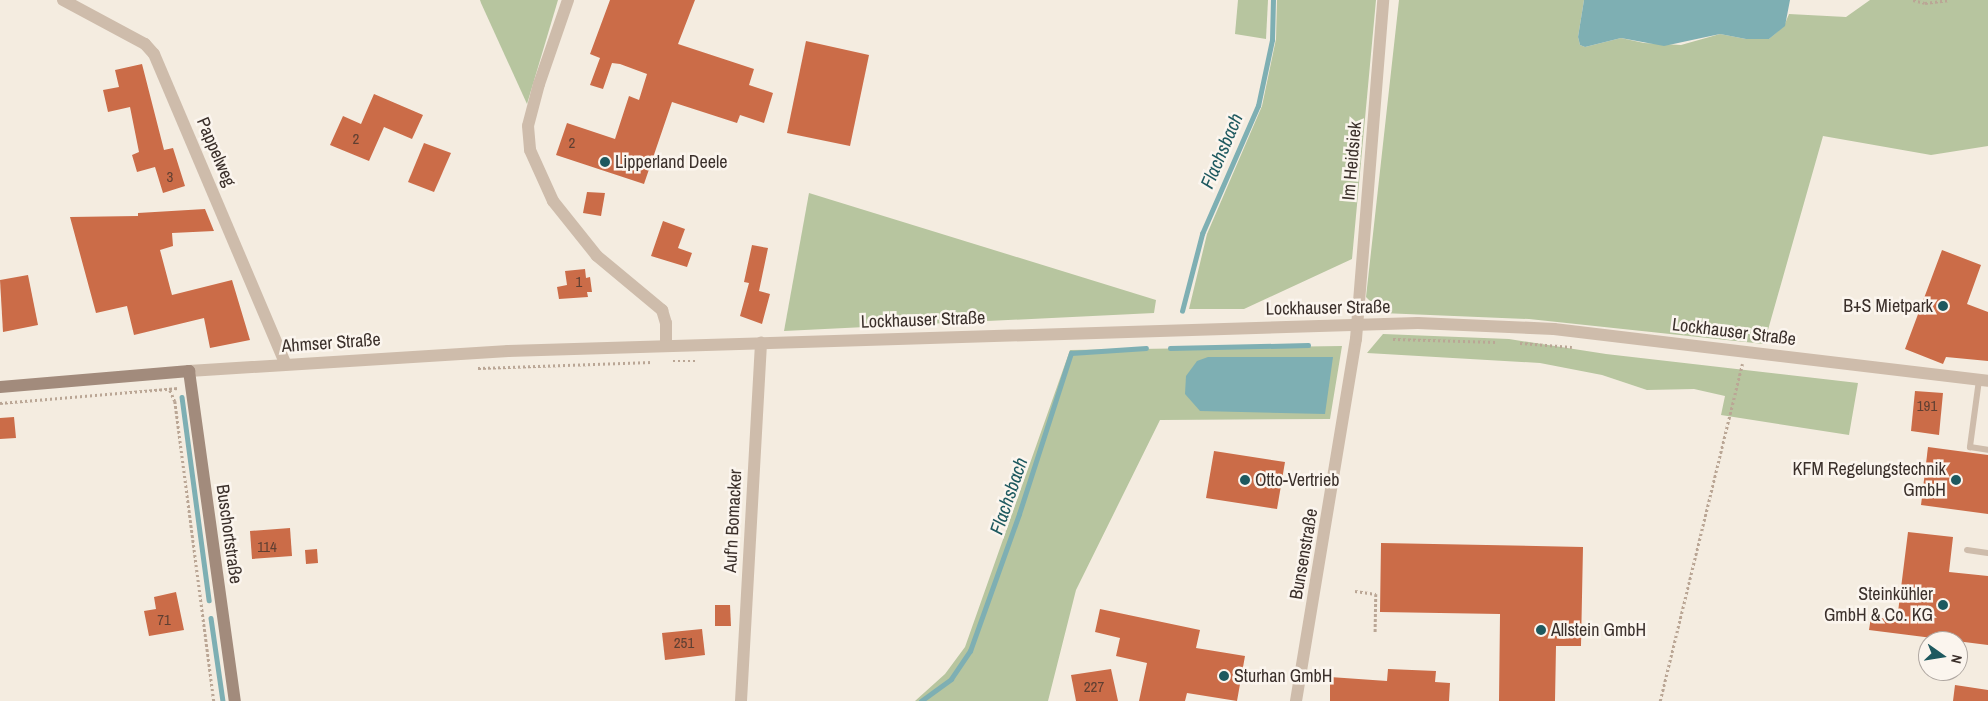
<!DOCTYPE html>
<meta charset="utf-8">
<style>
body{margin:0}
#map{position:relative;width:1988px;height:701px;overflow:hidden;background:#f4ece0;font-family:"Archivo Narrow",sans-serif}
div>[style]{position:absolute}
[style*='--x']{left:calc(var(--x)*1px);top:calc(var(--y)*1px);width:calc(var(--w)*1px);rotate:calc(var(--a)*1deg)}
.green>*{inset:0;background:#b7c59f}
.water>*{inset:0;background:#7eafb3}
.stream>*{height:4.5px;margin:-2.25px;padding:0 2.25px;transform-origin:2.25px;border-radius:2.25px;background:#7eafb3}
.building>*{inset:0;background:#cb6c48}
.path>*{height:2.5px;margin-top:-1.25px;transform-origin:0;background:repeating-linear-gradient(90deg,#baa695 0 2.5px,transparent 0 5px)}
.service>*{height:6px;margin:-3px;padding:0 3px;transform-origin:3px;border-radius:3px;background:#cebcab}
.minor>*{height:12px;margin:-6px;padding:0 6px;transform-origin:6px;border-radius:6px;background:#cebcab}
.tertiary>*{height:12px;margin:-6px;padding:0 6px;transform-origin:6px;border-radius:6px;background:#cebcab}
.secondary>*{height:12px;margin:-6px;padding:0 6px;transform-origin:6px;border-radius:6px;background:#a28b7c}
.dots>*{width:14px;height:14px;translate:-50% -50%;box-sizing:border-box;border:2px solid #fbf5ee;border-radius:50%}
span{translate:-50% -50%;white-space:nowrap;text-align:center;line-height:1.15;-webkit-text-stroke:5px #fbf5ee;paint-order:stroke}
.number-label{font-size:15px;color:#5f3f32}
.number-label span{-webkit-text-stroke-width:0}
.street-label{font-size:18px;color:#3b302b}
.poi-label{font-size:18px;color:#3b302b}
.left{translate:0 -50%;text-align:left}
.right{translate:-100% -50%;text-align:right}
.water-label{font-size:19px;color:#1e595f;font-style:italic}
.north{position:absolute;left:1918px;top:631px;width:50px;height:50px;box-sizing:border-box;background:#fbf5ee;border:1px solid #aea6a0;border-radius:50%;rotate:103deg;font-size:14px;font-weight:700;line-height:20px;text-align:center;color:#3b302b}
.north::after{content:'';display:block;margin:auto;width:18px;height:22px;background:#1e595f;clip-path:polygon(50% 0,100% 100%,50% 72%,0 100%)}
</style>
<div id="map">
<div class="green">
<div style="clip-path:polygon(480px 0,558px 0,527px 104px,481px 3px)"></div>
<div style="clip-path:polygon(1238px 0,1268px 0,1266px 39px,1235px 34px)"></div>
<div style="clip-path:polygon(1277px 0,1376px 0,1352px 259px,1244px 309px,1189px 309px,1207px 234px,1262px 106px,1276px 39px)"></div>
<div style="clip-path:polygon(1399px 0,1584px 0,1578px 37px,1580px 45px,1585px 47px,1621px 38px,1644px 43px,1681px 45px,1720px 34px,1746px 39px,1769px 39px,1784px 26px,1789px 14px,1846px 17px,1870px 0,1988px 0,1988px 146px,1931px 155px,1823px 136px,1764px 344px,1529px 319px,1382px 313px,1366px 297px)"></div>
<div style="clip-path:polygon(809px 193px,1156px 300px,1154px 313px,784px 331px)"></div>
<div style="clip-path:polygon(1383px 334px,1509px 339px,1606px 354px,1858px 383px,1849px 435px,1721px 415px,1725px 396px,1694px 389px,1647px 390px,1602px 375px,1540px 363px,1367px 353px)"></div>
<div style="clip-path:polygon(1342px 346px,1330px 419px,1160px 420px,1076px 590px,1048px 701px,915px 701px,945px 674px,965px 647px,1070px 350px)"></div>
</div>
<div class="water">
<div style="clip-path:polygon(1584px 0,1790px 0,1785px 26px,1769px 39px,1746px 39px,1720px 34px,1664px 46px,1621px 38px,1585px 47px,1580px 45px,1578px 37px)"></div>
<div style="clip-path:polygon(1208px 357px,1333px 357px,1325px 414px,1200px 411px,1185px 394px,1186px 376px,1197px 361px)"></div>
</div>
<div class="stream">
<div style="--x:1182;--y:311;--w:80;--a:-75.4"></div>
<div style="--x:1202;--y:234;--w:140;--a:-66.4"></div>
<div style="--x:1258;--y:106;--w:67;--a:-78"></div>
<div style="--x:1272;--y:40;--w:40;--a:-88.6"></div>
<div style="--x:1170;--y:348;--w:138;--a:-1.2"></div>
<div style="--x:182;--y:397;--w:205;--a:82.4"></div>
<div style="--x:211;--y:618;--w:84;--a:81.8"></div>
<div style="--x:921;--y:701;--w:37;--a:-36"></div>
<div style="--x:951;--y:679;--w:34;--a:-56"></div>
<div style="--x:970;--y:651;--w:145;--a:-70.3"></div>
<div style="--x:1019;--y:514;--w:169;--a:-72.1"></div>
<div style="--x:1071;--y:353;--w:75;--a:-3.8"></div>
</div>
<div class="building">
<div style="clip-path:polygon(610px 0,695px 0,678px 44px,754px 69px,749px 85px,773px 93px,764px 123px,740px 115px,737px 123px,672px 102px,644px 184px,556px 155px,567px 123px,615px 139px,629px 96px,639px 100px,647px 74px,620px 64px,612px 63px,603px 89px,590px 85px,600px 58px,590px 54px)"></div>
<div style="clip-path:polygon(806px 41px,869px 55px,850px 146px,787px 133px)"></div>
<div style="clip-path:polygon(142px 64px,164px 150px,173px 148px,185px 186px,163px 193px,155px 167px,137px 172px,132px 155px,139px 152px,130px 107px,108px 112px,103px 90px,119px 87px,115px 70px)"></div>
<div style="clip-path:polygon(374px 94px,423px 115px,412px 139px,384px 127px,369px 161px,330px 145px,343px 116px,361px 124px)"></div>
<div style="clip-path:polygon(424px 143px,451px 153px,434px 192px,408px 182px)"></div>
<div style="clip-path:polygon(587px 192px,605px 193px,601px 216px,583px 213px)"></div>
<div style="clip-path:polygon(205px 209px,214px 231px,172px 233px,173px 246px,160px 250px,172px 295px,232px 280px,250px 340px,210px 348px,204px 318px,134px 335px,127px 306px,96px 313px,70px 217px,138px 216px,138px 213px)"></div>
<div style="clip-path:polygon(663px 221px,685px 229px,678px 248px,692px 253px,687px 267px,651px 256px)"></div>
<div style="clip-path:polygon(752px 245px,768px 248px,759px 291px,770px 294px,762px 324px,740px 316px,749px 283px,744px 282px)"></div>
<div style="clip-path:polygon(1942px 250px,1981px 265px,1967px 304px,1988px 312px,1988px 361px,1946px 357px,1943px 364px,1905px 349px)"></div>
<div style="clip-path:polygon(585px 269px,586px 278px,590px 277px,592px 292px,587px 292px,588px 297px,559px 299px,557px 287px,567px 285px,565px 271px)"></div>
<div style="clip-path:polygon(28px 275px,38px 325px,3px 332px,0 280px)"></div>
<div style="clip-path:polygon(1915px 391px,1943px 393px,1939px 435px,1911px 431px)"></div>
<div style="clip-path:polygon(14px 417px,16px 438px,0 439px,0 418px)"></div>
<div style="clip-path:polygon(1928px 447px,1988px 455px,1988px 514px,1921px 505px)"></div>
<div style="clip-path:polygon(1214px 451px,1285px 462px,1277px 509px,1206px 498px)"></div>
<div style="clip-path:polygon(290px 528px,292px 556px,252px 559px,250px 531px)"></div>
<div style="clip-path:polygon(1908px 532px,1953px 537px,1949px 572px,1988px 576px,1988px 645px,1869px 630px,1871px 617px,1897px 620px)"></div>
<div style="clip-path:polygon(1381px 543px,1583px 547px,1581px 646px,1556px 646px,1555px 701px,1499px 701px,1500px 614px,1380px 612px)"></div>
<div style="clip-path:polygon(317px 549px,318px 563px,306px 564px,305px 550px)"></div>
<div style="clip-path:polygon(176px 592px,184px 630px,149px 636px,144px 611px,156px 609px,154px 597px)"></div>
<div style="clip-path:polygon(715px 605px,730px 605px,731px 626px,715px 626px)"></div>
<div style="clip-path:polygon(1100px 609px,1200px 630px,1196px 648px,1245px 656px,1237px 701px,1187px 693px,1185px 701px,1139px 701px,1147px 663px,1116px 656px,1120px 638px,1095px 632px)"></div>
<div style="clip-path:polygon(702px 629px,705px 655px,665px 660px,662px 633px)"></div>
<div style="clip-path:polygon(1111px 669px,1118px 701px,1076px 701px,1071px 675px)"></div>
<div style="clip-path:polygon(1388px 669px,1436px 671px,1435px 682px,1450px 683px,1449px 701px,1330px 701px,1330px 677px,1387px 681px)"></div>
<div style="clip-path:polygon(1955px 685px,1988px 690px,1988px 701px,1953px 701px)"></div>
</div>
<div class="path">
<div style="--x:1913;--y:0;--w:12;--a:14"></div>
<div style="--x:1925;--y:3;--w:23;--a:-7"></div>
<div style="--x:1393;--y:339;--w:104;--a:1.7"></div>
<div style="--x:1520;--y:343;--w:52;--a:4.4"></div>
<div style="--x:673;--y:361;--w:24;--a:0"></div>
<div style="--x:478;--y:368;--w:174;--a:-2"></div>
<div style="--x:170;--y:390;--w:12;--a:66"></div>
<div style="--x:175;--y:401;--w:303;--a:82.6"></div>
<div style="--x:0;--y:403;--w:179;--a:-4.8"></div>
<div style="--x:1355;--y:591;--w:21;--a:8"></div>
<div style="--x:1376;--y:594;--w:39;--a:91"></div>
<div style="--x:1660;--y:701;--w:347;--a:-76.3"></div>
</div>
<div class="service">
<div style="--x:1979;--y:380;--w:68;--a:97.7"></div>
<div style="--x:1970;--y:447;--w:18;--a:9"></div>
<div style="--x:1967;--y:550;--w:21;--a:8"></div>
</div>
<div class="minor">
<div style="--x:63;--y:0;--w:93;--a:28.2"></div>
<div style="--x:145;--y:44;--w:13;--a:48"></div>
<div style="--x:154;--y:54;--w:336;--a:67"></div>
<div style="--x:568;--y:0;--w:89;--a:109"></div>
<div style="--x:539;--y:84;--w:43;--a:104.7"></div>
<div style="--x:528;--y:126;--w:24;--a:85"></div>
<div style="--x:530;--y:150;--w:56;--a:65.7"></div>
<div style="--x:553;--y:201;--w:70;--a:51.3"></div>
<div style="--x:597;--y:256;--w:85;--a:39.7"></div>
<div style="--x:662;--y:310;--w:14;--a:73"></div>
<div style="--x:666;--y:323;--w:23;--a:90"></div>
<div style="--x:741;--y:701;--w:359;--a:-86.8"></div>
<div style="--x:1296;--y:701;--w:367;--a:-80.6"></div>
<div style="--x:1356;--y:339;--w:340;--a:-85.4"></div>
</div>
<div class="tertiary">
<div style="--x:189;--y:371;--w:320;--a:-3.6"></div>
<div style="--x:508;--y:351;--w:910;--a:-1.76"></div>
<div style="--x:1418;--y:323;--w:136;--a:2.5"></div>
<div style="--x:1554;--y:329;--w:437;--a:6.8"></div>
</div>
<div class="secondary">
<div style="--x:0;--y:387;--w:190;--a:-4.8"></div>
<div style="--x:189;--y:371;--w:333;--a:82.1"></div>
</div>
<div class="dots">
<div style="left:605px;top:162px;background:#1e595f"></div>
<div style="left:1943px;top:306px;background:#1e595f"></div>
<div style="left:1245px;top:480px;background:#1e595f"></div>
<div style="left:1956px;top:480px;background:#1e595f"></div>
<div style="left:1943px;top:605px;background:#1e595f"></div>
<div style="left:1541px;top:630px;background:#1e595f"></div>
<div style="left:1224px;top:676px;background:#1e595f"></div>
</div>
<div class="number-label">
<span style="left:356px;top:139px">2</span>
<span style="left:572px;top:143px">2</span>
<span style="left:170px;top:177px">3</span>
<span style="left:579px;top:282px">1</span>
<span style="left:1927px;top:406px">191</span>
<span style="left:267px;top:547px">114</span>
<span style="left:164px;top:620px">71</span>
<span style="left:684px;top:643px">251</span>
<span style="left:1094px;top:687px">227</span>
</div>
<div class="street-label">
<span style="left:216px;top:152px;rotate:67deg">Pappelweg</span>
<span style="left:1352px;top:161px;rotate:-85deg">Im Heidsiek</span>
<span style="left:1328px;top:308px;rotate:-1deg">Lockhauser Straße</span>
<span style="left:923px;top:320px;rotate:-2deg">Lockhauser Straße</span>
<span style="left:1734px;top:332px;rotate:7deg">Lockhauser Straße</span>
<span style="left:331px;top:343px;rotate:-4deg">Ahmser Straße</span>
<span style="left:733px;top:521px;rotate:-87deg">Auf'n Bomacker</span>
<span style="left:229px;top:534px;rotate:82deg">Buschortstraße</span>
<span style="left:1304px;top:554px;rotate:-80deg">Bunsenstraße</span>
</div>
<div class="poi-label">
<span class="left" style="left:615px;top:162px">Lipperland Deele</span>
<span class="right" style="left:1933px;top:306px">B+S Mietpark</span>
<span class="right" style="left:1946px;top:480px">KFM Regelungstechnik<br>GmbH</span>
<span class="left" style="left:1255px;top:480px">Otto-Vertrieb</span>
<span class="right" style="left:1933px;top:605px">Steinkühler<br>GmbH &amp; Co. KG</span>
<span class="left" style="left:1551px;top:630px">Allstein GmbH</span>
<span class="left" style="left:1234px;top:676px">Sturhan GmbH</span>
</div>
<div class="water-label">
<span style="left:1222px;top:151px;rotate:-67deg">Flachsbach</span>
<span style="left:1009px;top:496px;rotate:-71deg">Flachsbach</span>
</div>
<div class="north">N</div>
</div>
